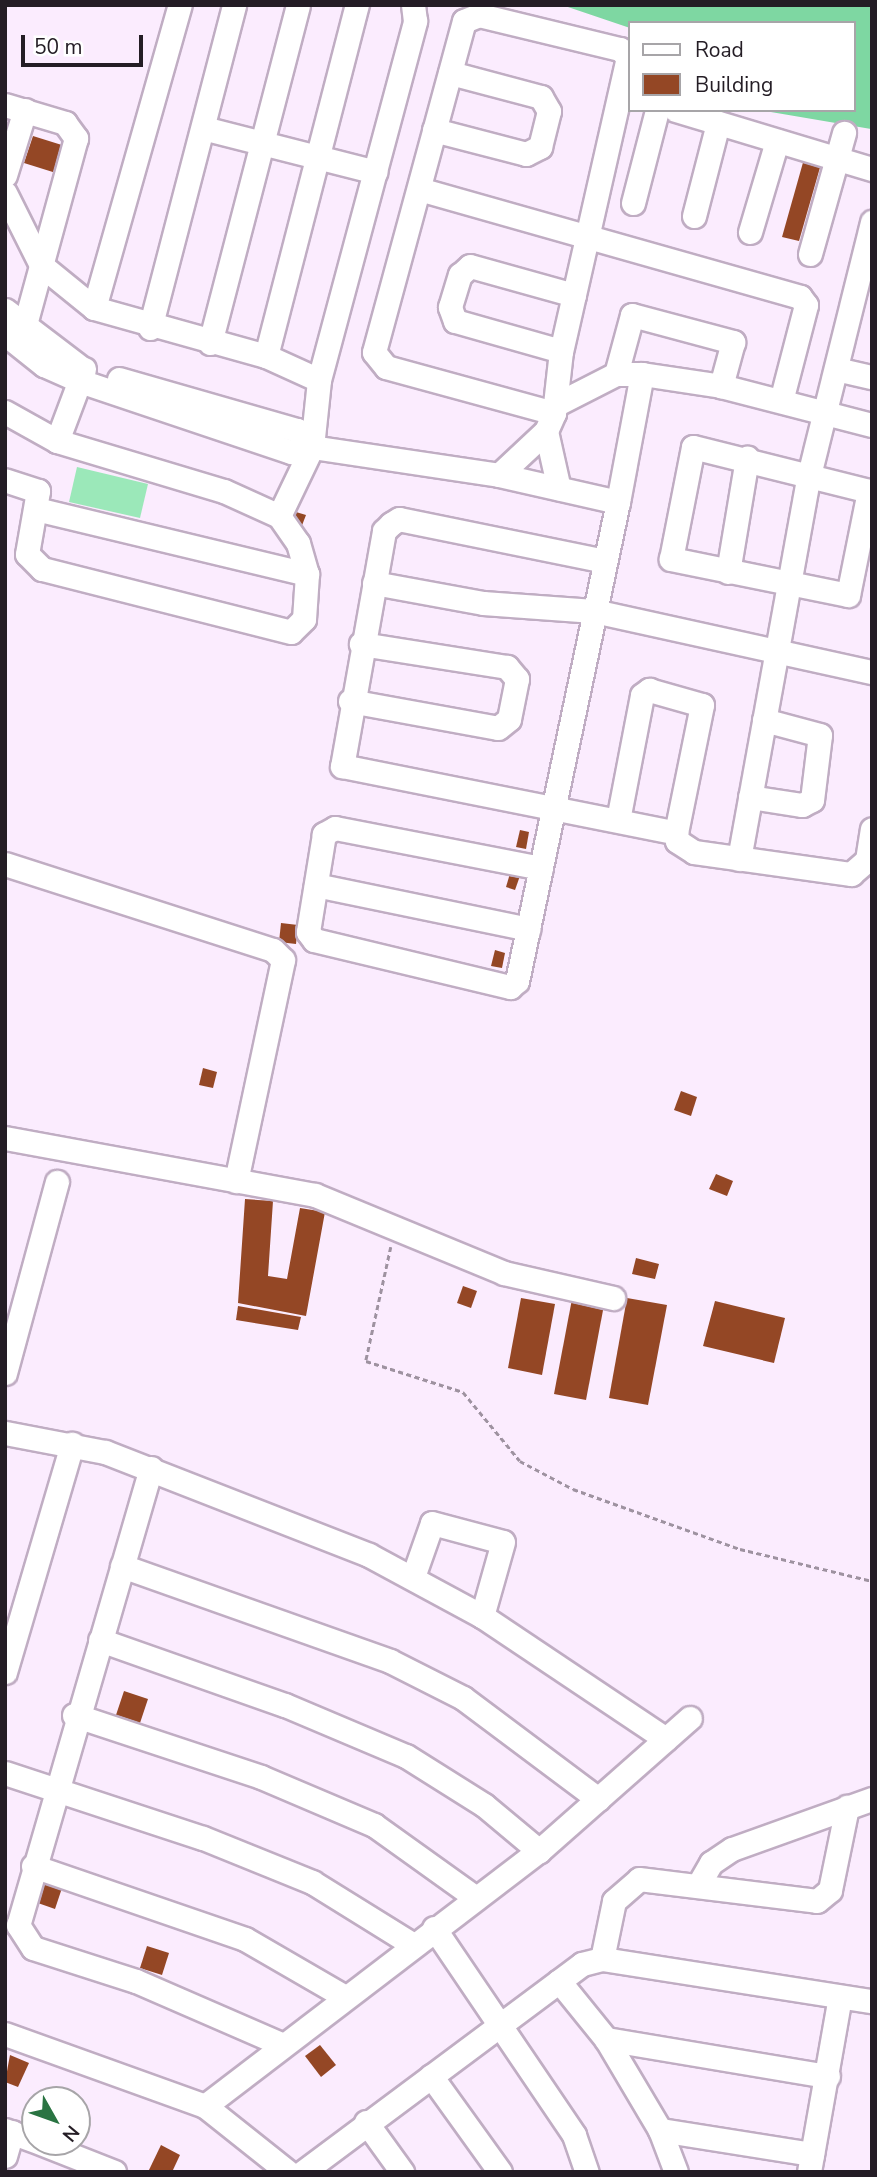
<!DOCTYPE html>
<style>
body{margin:0}
#map{position:relative;width:877px;height:2177px;overflow:hidden;background:#fbecfe;font-family:"Nunito Sans",sans-serif}
div>[style]{position:absolute}
[style*='--x']{left:calc(var(--x)*1px);top:calc(var(--y)*1px);width:calc(var(--w)*1px);rotate:calc(var(--a)*1deg)}
.green>*{inset:0;background:#9be8b9}
.forest>*{inset:0;background:#7ed7a2}
.building>*{inset:0;background:#944725}
.path>*{height:2.5px;margin-top:-1.25px;transform-origin:0;background:repeating-linear-gradient(90deg,#9e92a0 0 5px,transparent 0 8.5px)}
.roads{filter:drop-shadow(2px 0 #c0adc3) drop-shadow(-2px 0 #c0adc3) drop-shadow(0 2px #c0adc3) drop-shadow(0 -2px #c0adc3)}
.minor>*{height:23px;margin:-11.5px;padding:0 11.5px;transform-origin:11.5px;border-radius:11.5px;background:#fff}
span{translate:-50% -50%;white-space:nowrap;text-align:center;line-height:1.15;-webkit-text-stroke:7px #fff;paint-order:stroke}
.frame{position:absolute;inset:0;border:7px solid #241d25;pointer-events:none}
.legend{position:absolute;left:628px;top:21px;width:228px;height:91px;box-sizing:border-box;background:#fff;border:2px solid #a7a5a8;margin:0;padding:9px 12px;list-style:none;font-size:21px;color:#241d25}
.legend li{display:flex;align-items:center;gap:14px;height:35px}
.legend b{width:35px;border:2px solid #a7a5a8}
.north{position:absolute;left:21px;top:2086px;width:70px;height:70px;box-sizing:border-box;background:#fff;border:2px solid #a7a5a8;border-radius:50%;rotate:130deg;font-size:19px;font-weight:700;line-height:28px;text-align:center;color:#241d25}
.north::after{content:'';display:block;margin:auto;width:24px;height:32px;background:#2a7442;clip-path:polygon(50% 0,100% 100%,50% 72%,0 100%)}
.scale{position:absolute;left:21px;top:35px;width:122px;height:32px;box-sizing:border-box;border:4px solid #241d25;border-top:0;padding-left:9px;font-size:21px;line-height:24px;white-space:nowrap;color:#241d25;-webkit-text-stroke:5px #fff;paint-order:stroke}
</style>
<div id="map">
<div class="green">
<div style="clip-path:polygon(77px 467px,148px 484px,140px 518px,69px 502px)"></div>
</div>
<div class="forest">
<div style="clip-path:polygon(562px 5px,872px 5px,871px 129px,759px 110px,854px 110px,854px 23px,630px 23px,630px 28px)"></div>
</div>
<div class="building">
<div style="clip-path:polygon(33px 136px,65px 146px,56px 173px,24px 163px)"></div>
<div style="clip-path:polygon(804px 159px,821px 164px,799px 241px,782px 237px)"></div>
<div style="clip-path:polygon(296px 512px,306px 515px,301px 528px,291px 525px)"></div>
<div style="clip-path:polygon(520px 830px,529px 832px,526px 849px,516px 847px)"></div>
<div style="clip-path:polygon(511px 870px,521px 873px,515px 890px,506px 887px)"></div>
<div style="clip-path:polygon(281px 923px,298px 925px,296px 944px,279px 942px)"></div>
<div style="clip-path:polygon(495px 950px,505px 953px,502px 968px,491px 966px)"></div>
<div style="clip-path:polygon(203px 1068px,217px 1072px,213px 1088px,199px 1085px)"></div>
<div style="clip-path:polygon(681px 1091px,697px 1097px,691px 1116px,674px 1110px)"></div>
<div style="clip-path:polygon(716px 1174px,733px 1181px,727px 1196px,709px 1189px)"></div>
<div style="clip-path:polygon(245px 1199px,273px 1201px,268px 1276px,287px 1279px,300px 1208px,325px 1212px,306px 1316px,238px 1303px)"></div>
<div style="clip-path:polygon(636px 1258px,659px 1264px,655px 1279px,632px 1274px)"></div>
<div style="clip-path:polygon(463px 1286px,477px 1291px,471px 1308px,457px 1303px)"></div>
<div style="clip-path:polygon(521px 1298px,555px 1304px,542px 1375px,508px 1368px)"></div>
<div style="clip-path:polygon(627px 1298px,667px 1305px,648px 1405px,609px 1398px)"></div>
<div style="clip-path:polygon(572px 1299px,604px 1305px,586px 1400px,554px 1394px)"></div>
<div style="clip-path:polygon(715px 1301px,785px 1318px,774px 1363px,703px 1346px)"></div>
<div style="clip-path:polygon(238px 1306px,301px 1317px,298px 1330px,236px 1320px)"></div>
<div style="clip-path:polygon(124px 1691px,148px 1699px,140px 1723px,116px 1715px)"></div>
<div style="clip-path:polygon(42px 1881px,62px 1888px,55px 1909px,35px 1902px)"></div>
<div style="clip-path:polygon(147px 1946px,169px 1953px,162px 1975px,140px 1968px)"></div>
<div style="clip-path:polygon(320px 2045px,336px 2065px,321px 2077px,305px 2056px)"></div>
<div style="clip-path:polygon(10px 2055px,29px 2063px,18px 2087px,5px 2082px)"></div>
<div style="clip-path:polygon(161px 2145px,180px 2155px,172px 2172px,148px 2172px)"></div>
</div>
<div class="path">
<div style="--x:391;--y:1247;--w:117;--a:102.4"></div>
<div style="--x:366;--y:1361;--w:102;--a:17.7"></div>
<div style="--x:463;--y:1392;--w:89;--a:50.4"></div>
<div style="--x:520;--y:1461;--w:60;--a:27.8"></div>
<div style="--x:573;--y:1489;--w:177;--a:19.8"></div>
<div style="--x:740;--y:1549;--w:136;--a:13.6"></div>
</div>
<div class="roads">
<div class="minor">
<div style="--x:479;--y:15;--w:145;--a:13.6"></div>
<div style="--x:620;--y:49;--w:11;--a:45"></div>
<div style="--x:628;--y:57;--w:302;--a:102.8"></div>
<div style="--x:561;--y:351;--w:62;--a:96.4"></div>
<div style="--x:554;--y:413;--w:174;--a:-164.7"></div>
<div style="--x:386;--y:367;--w:19;--a:-129"></div>
<div style="--x:374;--y:352;--w:343;--a:-74.8"></div>
<div style="--x:464;--y:21;--w:16;--a:-22"></div>
<div style="--x:5;--y:105;--w:63;--a:16.7"></div>
<div style="--x:65;--y:123;--w:19;--a:54"></div>
<div style="--x:76;--y:138;--w:208;--a:105.3"></div>
<div style="--x:676;--y:110;--w:205;--a:16.8"></div>
<div style="--x:203;--y:128;--w:178;--a:14.3"></div>
<div style="--x:434;--y:130;--w:95;--a:14.6"></div>
<div style="--x:526;--y:154;--w:16;--a:-27"></div>
<div style="--x:540;--y:147;--w:37;--a:-76"></div>
<div style="--x:549;--y:111;--w:16;--a:-120"></div>
<div style="--x:541;--y:97;--w:94;--a:-165.2"></div>
<div style="--x:5;--y:175;--w:68;--a:-72.9"></div>
<div style="--x:419;--y:189;--w:396;--a:15.8"></div>
<div style="--x:800;--y:297;--w:10;--a:53"></div>
<div style="--x:806;--y:305;--w:99;--a:104.6"></div>
<div style="--x:5;--y:193;--w:80;--a:63.4"></div>
<div style="--x:41;--y:265;--w:68;--a:39.1"></div>
<div style="--x:94;--y:308;--w:179;--a:15.6"></div>
<div style="--x:266;--y:356;--w:58;--a:24.4"></div>
<div style="--x:633;--y:203;--w:96;--a:-75.5"></div>
<div style="--x:694;--y:216;--w:96;--a:-75.5"></div>
<div style="--x:750;--y:232;--w:95;--a:-73.5"></div>
<div style="--x:810;--y:254;--w:126;--a:-74.3"></div>
<div style="--x:94;--y:308;--w:315;--a:-74.2"></div>
<div style="--x:5;--y:310;--w:94;--a:37.2"></div>
<div style="--x:150;--y:328;--w:334;--a:-75.4"></div>
<div style="--x:5;--y:334;--w:50;--a:38.5"></div>
<div style="--x:44;--y:365;--w:39;--a:24"></div>
<div style="--x:80;--y:381;--w:223;--a:18.6"></div>
<div style="--x:291;--y:452;--w:22;--a:-13"></div>
<div style="--x:312;--y:447;--w:189;--a:8.5"></div>
<div style="--x:499;--y:475;--w:122;--a:12.8"></div>
<div style="--x:210;--y:343;--w:349;--a:-75.4"></div>
<div style="--x:561;--y:351;--w:110;--a:-164.2"></div>
<div style="--x:455;--y:321;--w:15;--a:-110"></div>
<div style="--x:450;--y:307;--w:34;--a:-73"></div>
<div style="--x:460;--y:275;--w:13;--a:-42"></div>
<div style="--x:470;--y:266;--w:108;--a:15.6"></div>
<div style="--x:266;--y:356;--w:363;--a:-75.5"></div>
<div style="--x:836;--y:369;--w:37;--a:13"></div>
<div style="--x:616;--y:374;--w:61;--a:-74.8"></div>
<div style="--x:632;--y:315;--w:105;--a:15"></div>
<div style="--x:733;--y:342;--w:46;--a:105.3"></div>
<div style="--x:119;--y:379;--w:185;--a:16"></div>
<div style="--x:297;--y:430;--w:23;--a:49"></div>
<div style="--x:557;--y:404;--w:66;--a:-27"></div>
<div style="--x:616;--y:374;--w:26;--a:0"></div>
<div style="--x:642;--y:374;--w:80;--a:8.6"></div>
<div style="--x:721;--y:386;--w:156;--a:14.5"></div>
<div style="--x:5;--y:412;--w:60;--a:29.1"></div>
<div style="--x:57;--y:441;--w:174;--a:16.7"></div>
<div style="--x:224;--y:491;--w:60;--a:24.4"></div>
<div style="--x:279;--y:516;--w:33;--a:55"></div>
<div style="--x:298;--y:543;--w:32;--a:74"></div>
<div style="--x:307;--y:574;--w:45;--a:93.8"></div>
<div style="--x:304;--y:619;--w:18;--a:135"></div>
<div style="--x:291;--y:632;--w:257;--a:-165.8"></div>
<div style="--x:42;--y:569;--w:21;--a:-135"></div>
<div style="--x:27;--y:554;--w:64;--a:-80.1"></div>
<div style="--x:38;--y:491;--w:35;--a:-162"></div>
<div style="--x:546;--y:431;--w:59;--a:77.4"></div>
<div style="--x:57;--y:441;--w:77;--a:-69.4"></div>
<div style="--x:693;--y:447;--w:181;--a:14"></div>
<div style="--x:869;--y:491;--w:106;--a:101.4"></div>
<div style="--x:848;--y:595;--w:181;--a:-168.5"></div>
<div style="--x:671;--y:559;--w:114;--a:-78.9"></div>
<div style="--x:499;--y:475;--w:64;--a:-43.1"></div>
<div style="--x:546;--y:431;--w:20;--a:-66"></div>
<div style="--x:36;--y:509;--w:279;--a:13.5"></div>
<div style="--x:279;--y:516;--w:76;--a:-64.4"></div>
<div style="--x:312;--y:447;--w:67;--a:-84"></div>
<div style="--x:319;--y:380;--w:372;--a:-75"></div>
<div style="--x:415;--y:21;--w:16;--a:-97"></div>
<div style="--x:605;--y:561;--w:210;--a:-168.5"></div>
<div style="--x:399;--y:519;--w:9;--a:148"></div>
<div style="--x:391;--y:524;--w:10;--a:135"></div>
<div style="--x:384;--y:531;--w:239;--a:100.1"></div>
<div style="--x:342;--y:766;--w:341;--a:11.3"></div>
<div style="--x:676;--y:833;--w:8;--a:83"></div>
<div style="--x:677;--y:841;--w:20;--a:33"></div>
<div style="--x:694;--y:852;--w:159;--a:8"></div>
<div style="--x:851;--y:874;--w:21;--a:-41"></div>
<div style="--x:867;--y:860;--w:31;--a:-81"></div>
<div style="--x:728;--y:572;--w:116;--a:-80.5"></div>
<div style="--x:374;--y:583;--w:111;--a:10.4"></div>
<div style="--x:483;--y:603;--w:111;--a:4.1"></div>
<div style="--x:594;--y:611;--w:285;--a:12.4"></div>
<div style="--x:350;--y:701;--w:150;--a:10.3"></div>
<div style="--x:498;--y:728;--w:14;--a:-39"></div>
<div style="--x:509;--y:719;--w:41;--a:-78.7"></div>
<div style="--x:517;--y:679;--w:16;--a:-130"></div>
<div style="--x:507;--y:667;--w:148;--a:-171"></div>
<div style="--x:750;--y:797;--w:53;--a:8.7"></div>
<div style="--x:802;--y:805;--w:11;--a:-27"></div>
<div style="--x:812;--y:800;--w:65;--a:-83"></div>
<div style="--x:820;--y:735;--w:58;--a:-165"></div>
<div style="--x:618;--y:820;--w:127;--a:-79.1"></div>
<div style="--x:642;--y:695;--w:9;--a:-36"></div>
<div style="--x:649;--y:690;--w:55;--a:15.8"></div>
<div style="--x:702;--y:705;--w:131;--a:101.5"></div>
<div style="--x:739;--y:859;--w:390;--a:-79.7"></div>
<div style="--x:809;--y:475;--w:261;--a:-76"></div>
<div style="--x:5;--y:864;--w:281;--a:17.8"></div>
<div style="--x:273;--y:950;--w:14;--a:45"></div>
<div style="--x:283;--y:960;--w:226;--a:102"></div>
<div style="--x:541;--y:868;--w:210;--a:-169"></div>
<div style="--x:335;--y:828;--w:13;--a:151"></div>
<div style="--x:324;--y:834;--w:99;--a:99.3"></div>
<div style="--x:308;--y:932;--w:10;--a:53"></div>
<div style="--x:314;--y:940;--w:202;--a:13.5"></div>
<div style="--x:510;--y:987;--w:9;--a:-41"></div>
<div style="--x:517;--y:981;--w:490;--a:-78.1"></div>
<div style="--x:618;--y:502;--w:130;--a:-79.4"></div>
<div style="--x:316;--y:885;--w:217;--a:11.7"></div>
<div style="--x:5;--y:1138;--w:315;--a:10.4"></div>
<div style="--x:315;--y:1195;--w:204;--a:22.4"></div>
<div style="--x:504;--y:1273;--w:112;--a:12.9"></div>
<div style="--x:5;--y:1373;--w:198;--a:-74.8"></div>
<div style="--x:5;--y:1433;--w:102;--a:10.8"></div>
<div style="--x:105;--y:1452;--w:283;--a:21.3"></div>
<div style="--x:369;--y:1555;--w:128;--a:28.4"></div>
<div style="--x:482;--y:1616;--w:221;--a:33.8"></div>
<div style="--x:151;--y:1468;--w:476;--a:106.2"></div>
<div style="--x:18;--y:1925;--w:27;--a:57"></div>
<div style="--x:33;--y:1948;--w:108;--a:17.8"></div>
<div style="--x:136;--y:1981;--w:160;--a:23.5"></div>
<div style="--x:122;--y:1566;--w:284;--a:19.5"></div>
<div style="--x:390;--y:1661;--w:82;--a:26.9"></div>
<div style="--x:463;--y:1698;--w:169;--a:36.8"></div>
<div style="--x:413;--y:1577;--w:57;--a:-70.6"></div>
<div style="--x:432;--y:1523;--w:73;--a:15"></div>
<div style="--x:503;--y:1542;--w:77;--a:105.8"></div>
<div style="--x:100;--y:1640;--w:196;--a:19.4"></div>
<div style="--x:285;--y:1705;--w:131;--a:22.9"></div>
<div style="--x:406;--y:1756;--w:92;--a:32.1"></div>
<div style="--x:484;--y:1805;--w:72;--a:39.9"></div>
<div style="--x:5;--y:1672;--w:238;--a:-73.6"></div>
<div style="--x:74;--y:1715;--w:197;--a:18.3"></div>
<div style="--x:261;--y:1777;--w:123;--a:23"></div>
<div style="--x:374;--y:1825;--w:125;--a:35.6"></div>
<div style="--x:5;--y:1773;--w:208;--a:18.2"></div>
<div style="--x:203;--y:1838;--w:118;--a:22"></div>
<div style="--x:312;--y:1882;--w:118;--a:31.8"></div>
<div style="--x:33;--y:1866;--w:224;--a:19"></div>
<div style="--x:245;--y:1939;--w:116;--a:30.1"></div>
<div style="--x:700;--y:1882;--w:22;--a:-60"></div>
<div style="--x:711;--y:1863;--w:25;--a:-34"></div>
<div style="--x:732;--y:1849;--w:149;--a:-19.7"></div>
<div style="--x:434;--y:1928;--w:250;--a:55.9"></div>
<div style="--x:574;--y:2135;--w:39;--a:71"></div>
<div style="--x:602;--y:1959;--w:59;--a:-78.3"></div>
<div style="--x:614;--y:1901;--w:33;--a:-41"></div>
<div style="--x:639;--y:1879;--w:179;--a:7"></div>
<div style="--x:817;--y:1901;--w:17;--a:-40"></div>
<div style="--x:830;--y:1890;--w:85;--a:-78.4"></div>
<div style="--x:559;--y:1981;--w:75;--a:51"></div>
<div style="--x:606;--y:2039;--w:106;--a:59.3"></div>
<div style="--x:660;--y:2130;--w:45;--a:69.1"></div>
<div style="--x:5;--y:2034;--w:213;--a:19.8"></div>
<div style="--x:205;--y:2106;--w:106;--a:38.5"></div>
<div style="--x:606;--y:2039;--w:225;--a:9.5"></div>
<div style="--x:431;--y:2076;--w:118;--a:54.3"></div>
<div style="--x:205;--y:2106;--w:420;--a:-37.4"></div>
<div style="--x:539;--y:1851;--w:201;--a:-41.4"></div>
<div style="--x:366;--y:2122;--w:62;--a:54.2"></div>
<div style="--x:5;--y:2130;--w:32;--a:20"></div>
<div style="--x:660;--y:2130;--w:154;--a:9"></div>
<div style="--x:38;--y:2142;--w:82;--a:21.5"></div>
<div style="--x:5;--y:2156;--w:25;--a:-74"></div>
<div style="--x:303;--y:2172;--w:348;--a:-36.7"></div>
<div style="--x:582;--y:1964;--w:21;--a:-14"></div>
<div style="--x:602;--y:1959;--w:272;--a:8.9"></div>
<div style="--x:809;--y:2172;--w:178;--a:-80"></div>
</div>
</div>
<div class="frame"></div>
<ul class="legend">
<li><b style="height:9px;background:#fff"></b>Road</li>
<li><b style="height:19px;background:#944725"></b>Building</li>
</ul>
<div class="north">N</div>
<div class="scale">50 m</div>
</div>
